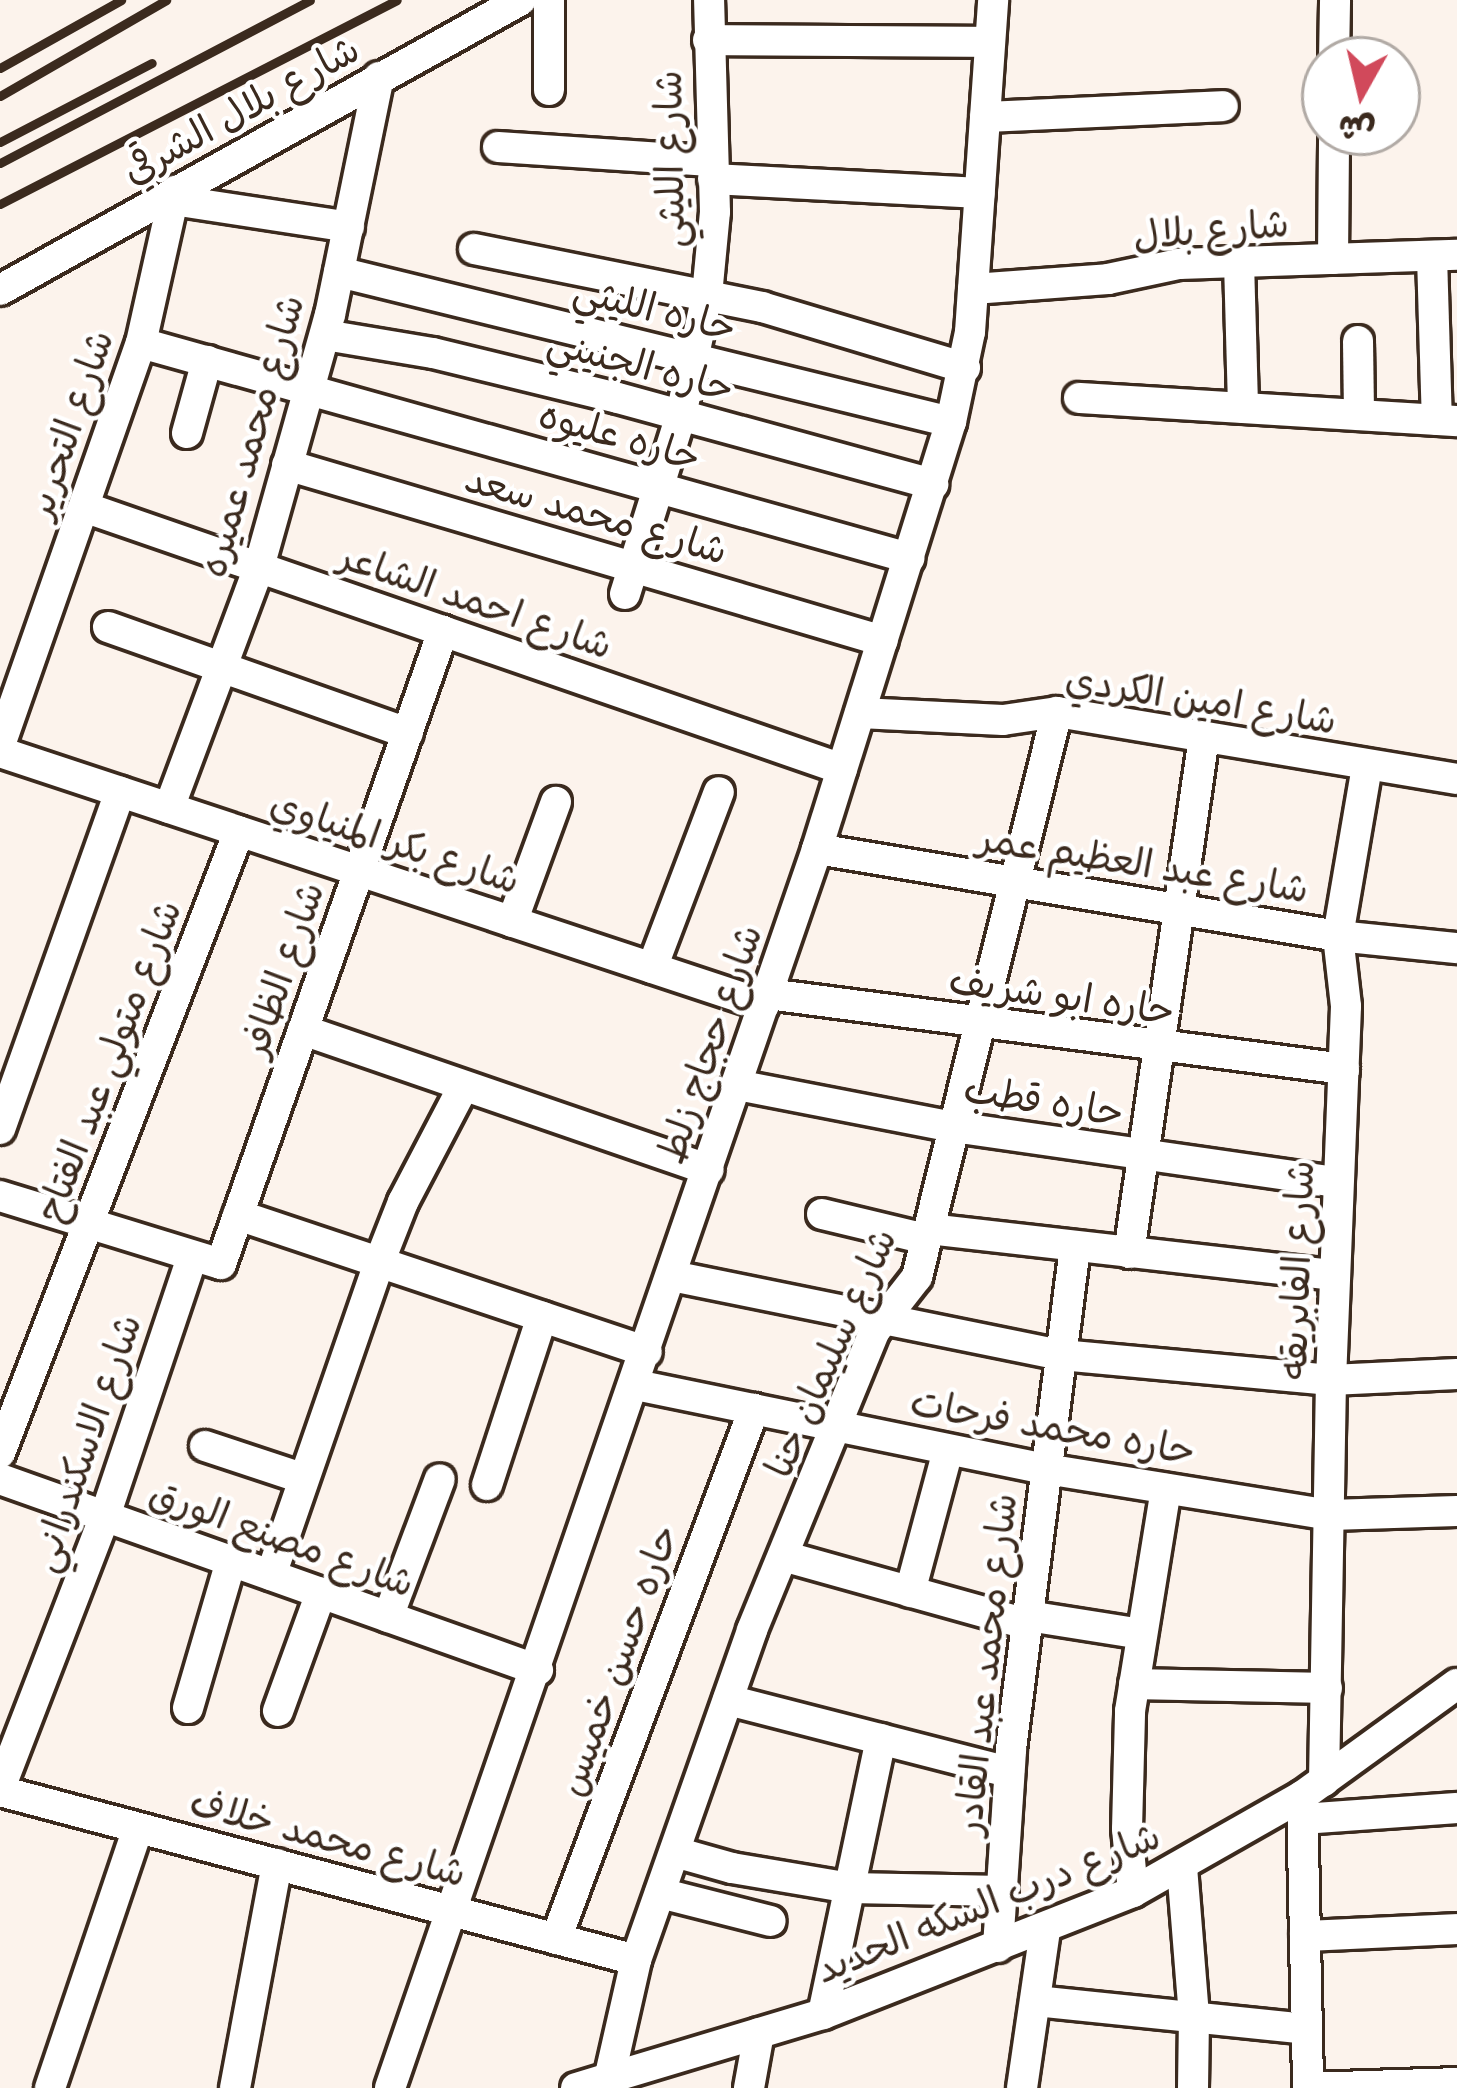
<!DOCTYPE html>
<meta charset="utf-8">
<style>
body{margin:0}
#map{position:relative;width:1457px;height:2088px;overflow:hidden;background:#fcf3ec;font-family:Sriracha,"Playpen Sans Arabic",sans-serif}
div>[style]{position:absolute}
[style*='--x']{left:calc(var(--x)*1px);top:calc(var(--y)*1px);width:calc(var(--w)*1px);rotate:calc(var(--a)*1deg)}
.roads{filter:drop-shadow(3px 0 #3b2a1e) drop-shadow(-3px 0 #3b2a1e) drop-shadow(0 3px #3b2a1e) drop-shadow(0 -3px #3b2a1e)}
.minor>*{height:30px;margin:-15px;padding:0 15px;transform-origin:15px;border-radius:15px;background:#fff}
.rail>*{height:9px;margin:-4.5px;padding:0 4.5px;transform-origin:4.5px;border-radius:4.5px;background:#3b2a1e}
span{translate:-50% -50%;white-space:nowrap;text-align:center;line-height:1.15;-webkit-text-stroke:9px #fff;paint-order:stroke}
.street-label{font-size:39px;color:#3b2a1e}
.north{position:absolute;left:1301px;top:36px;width:120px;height:120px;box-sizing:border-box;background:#fff;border:3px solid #b1aaa5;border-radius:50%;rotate:188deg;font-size:33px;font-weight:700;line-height:48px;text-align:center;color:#3b2a1e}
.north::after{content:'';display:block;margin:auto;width:42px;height:54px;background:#d1495b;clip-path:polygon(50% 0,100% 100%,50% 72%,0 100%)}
</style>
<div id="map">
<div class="roads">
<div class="minor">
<div style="--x:708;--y:40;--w:282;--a:0.4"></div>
<div style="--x:1334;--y:60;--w:60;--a:-89"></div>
<div style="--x:549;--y:90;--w:90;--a:-90"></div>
<div style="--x:985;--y:117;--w:238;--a:-2.6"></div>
<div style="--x:498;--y:147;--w:213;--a:3.8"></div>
<div style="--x:713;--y:179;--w:267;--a:3"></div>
<div style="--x:173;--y:200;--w:178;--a:8.7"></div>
<div style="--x:474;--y:249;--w:294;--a:11.4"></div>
<div style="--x:762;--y:307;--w:212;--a:16.7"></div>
<div style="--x:1432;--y:256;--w:164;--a:88.3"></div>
<div style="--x:1333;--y:259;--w:127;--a:-89.5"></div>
<div style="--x:1239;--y:262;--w:146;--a:88.4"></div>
<div style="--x:339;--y:272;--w:630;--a:13.77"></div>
<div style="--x:973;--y:289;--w:135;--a:-4.2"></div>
<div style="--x:1108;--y:279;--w:73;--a:-11.9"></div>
<div style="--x:1179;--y:264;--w:278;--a:-1.9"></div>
<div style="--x:0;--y:290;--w:596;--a:-29.1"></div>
<div style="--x:325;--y:335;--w:109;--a:9.5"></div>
<div style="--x:433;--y:353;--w:190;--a:13.7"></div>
<div style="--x:618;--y:398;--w:327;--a:15.3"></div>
<div style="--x:1358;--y:341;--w:74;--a:89.2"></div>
<div style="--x:141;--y:343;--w:798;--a:15.64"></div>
<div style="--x:1079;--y:398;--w:379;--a:3.5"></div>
<div style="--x:187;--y:433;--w:75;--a:-74.5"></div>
<div style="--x:287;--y:465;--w:621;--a:16.45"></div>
<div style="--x:84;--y:507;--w:802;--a:19.07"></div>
<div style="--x:625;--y:594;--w:188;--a:-72.6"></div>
<div style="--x:681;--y:415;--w:123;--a:-77.8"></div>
<div style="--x:707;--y:295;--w:83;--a:-84.5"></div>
<div style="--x:715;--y:212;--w:212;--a:-91.6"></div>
<div style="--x:108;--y:627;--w:318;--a:19.5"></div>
<div style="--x:860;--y:713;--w:143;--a:2.8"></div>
<div style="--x:1003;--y:720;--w:55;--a:-8.4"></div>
<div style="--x:1057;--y:712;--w:406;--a:9.5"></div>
<div style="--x:0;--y:745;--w:426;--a:-70.7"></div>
<div style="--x:141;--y:343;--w:156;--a:-77.4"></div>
<div style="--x:0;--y:752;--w:805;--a:18.32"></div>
<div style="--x:169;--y:808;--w:257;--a:-69.5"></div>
<div style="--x:259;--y:567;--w:262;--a:-74.3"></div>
<div style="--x:330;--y:315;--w:243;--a:-78.4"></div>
<div style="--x:817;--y:849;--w:528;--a:9.48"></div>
<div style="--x:1338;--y:936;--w:120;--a:5.8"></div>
<div style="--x:512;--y:922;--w:128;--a:-69.9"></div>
<div style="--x:652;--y:968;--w:188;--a:-69.2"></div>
<div style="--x:768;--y:994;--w:581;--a:7.42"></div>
<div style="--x:303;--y:1030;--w:429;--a:19"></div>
<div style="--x:737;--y:1085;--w:221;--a:11"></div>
<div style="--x:954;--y:1127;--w:388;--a:8.2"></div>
<div style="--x:0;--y:1129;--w:358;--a:-70.4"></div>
<div style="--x:0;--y:1196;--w:231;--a:17.1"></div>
<div style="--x:221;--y:1264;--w:671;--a:-70.67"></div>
<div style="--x:822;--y:1214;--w:107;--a:13.5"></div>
<div style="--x:238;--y:1215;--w:431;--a:18.5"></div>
<div style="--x:929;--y:1229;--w:408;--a:6.5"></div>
<div style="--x:1129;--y:1253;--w:521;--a:-81.73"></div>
<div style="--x:672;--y:1276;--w:397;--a:11.5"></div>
<div style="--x:1061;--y:1355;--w:271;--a:5.3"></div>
<div style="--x:1331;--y:1380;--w:126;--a:-2.7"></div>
<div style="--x:636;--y:1385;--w:419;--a:11.6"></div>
<div style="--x:1046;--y:1469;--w:288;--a:9.2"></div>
<div style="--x:1330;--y:1515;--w:127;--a:-1.8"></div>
<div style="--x:205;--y:1446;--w:102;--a:18.3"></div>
<div style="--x:0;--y:1453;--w:666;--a:-68.98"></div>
<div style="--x:0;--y:1479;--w:571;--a:19.55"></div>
<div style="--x:487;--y:1485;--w:177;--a:-71.9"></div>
<div style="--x:783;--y:1556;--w:253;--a:15.6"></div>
<div style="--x:271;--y:1575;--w:330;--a:-70.9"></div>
<div style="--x:379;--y:1263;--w:66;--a:-68.5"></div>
<div style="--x:403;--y:1202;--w:130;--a:-62.4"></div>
<div style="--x:910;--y:1592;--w:147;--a:-75"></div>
<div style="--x:1028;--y:1616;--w:115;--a:9"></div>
<div style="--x:388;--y:1617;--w:147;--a:-69.4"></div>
<div style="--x:1134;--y:1684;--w:193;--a:1.2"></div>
<div style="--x:728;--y:1700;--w:290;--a:14.4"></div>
<div style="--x:188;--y:1708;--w:153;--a:-73.7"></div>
<div style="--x:278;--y:1711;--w:126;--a:-70"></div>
<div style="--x:1324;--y:1781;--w:401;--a:-89"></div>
<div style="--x:1331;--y:1380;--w:374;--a:-87.7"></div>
<div style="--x:1346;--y:1006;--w:70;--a:-96.5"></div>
<div style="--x:1338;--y:936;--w:172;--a:-80.3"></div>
<div style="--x:0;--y:1788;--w:292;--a:-68.9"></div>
<div style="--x:105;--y:1516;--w:273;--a:-71.4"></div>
<div style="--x:0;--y:1791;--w:658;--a:14.88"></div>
<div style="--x:1302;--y:1796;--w:292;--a:88.8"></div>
<div style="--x:1308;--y:2088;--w:149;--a:-1.9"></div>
<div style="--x:1303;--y:1819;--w:154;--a:-4.1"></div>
<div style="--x:675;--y:1852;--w:59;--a:15.7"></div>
<div style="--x:732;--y:1868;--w:120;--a:9.6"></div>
<div style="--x:850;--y:1888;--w:153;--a:1.1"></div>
<div style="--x:1182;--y:1867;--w:150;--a:85.4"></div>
<div style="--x:1194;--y:2017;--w:71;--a:90.8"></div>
<div style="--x:1133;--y:1892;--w:63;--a:-95.4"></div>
<div style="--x:1127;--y:1829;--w:118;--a:-88.5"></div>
<div style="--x:1130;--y:1711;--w:225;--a:-80.8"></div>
<div style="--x:660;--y:1893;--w:114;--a:14.2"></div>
<div style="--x:1305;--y:1936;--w:152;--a:-2.6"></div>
<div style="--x:556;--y:1939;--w:566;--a:-69.52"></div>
<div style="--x:998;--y:1947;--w:198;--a:-86.2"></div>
<div style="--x:1011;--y:1749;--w:506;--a:-82.73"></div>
<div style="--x:1036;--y:2001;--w:271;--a:5.9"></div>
<div style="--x:823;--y:2014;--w:281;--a:-78.1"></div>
<div style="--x:50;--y:2088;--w:274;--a:-71.3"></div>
<div style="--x:235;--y:2088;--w:228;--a:-79.4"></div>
<div style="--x:390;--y:2088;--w:1311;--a:-70.98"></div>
<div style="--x:817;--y:849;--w:448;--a:-72.6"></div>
<div style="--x:951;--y:422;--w:92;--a:-78.1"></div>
<div style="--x:970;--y:332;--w:333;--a:-86"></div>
<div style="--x:576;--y:2088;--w:258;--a:-16.7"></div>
<div style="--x:823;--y:2014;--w:333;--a:-21.5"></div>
<div style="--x:1133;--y:1892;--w:194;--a:-29.6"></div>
<div style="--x:1302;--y:1796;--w:191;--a:-35.9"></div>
<div style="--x:607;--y:2088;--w:131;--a:-77.2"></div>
<div style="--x:636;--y:1960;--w:350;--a:-70.6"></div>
<div style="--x:752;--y:1630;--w:322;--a:-67.7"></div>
<div style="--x:874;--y:1332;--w:70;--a:-52"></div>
<div style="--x:917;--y:1277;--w:582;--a:-76.08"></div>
<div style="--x:749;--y:2088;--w:56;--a:-79.7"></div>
<div style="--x:1022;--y:2088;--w:160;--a:-81.7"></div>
</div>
</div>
<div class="rail">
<div style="--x:0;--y:68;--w:139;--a:-29.3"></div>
<div style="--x:0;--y:96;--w:192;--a:-30"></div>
<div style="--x:0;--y:142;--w:171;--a:-27.5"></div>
<div style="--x:0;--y:163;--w:350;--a:-27.7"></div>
<div style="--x:0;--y:204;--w:446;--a:-27.2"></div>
</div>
<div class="street-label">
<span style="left:241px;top:110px;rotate:-29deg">شارع بلال الشرقي</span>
<span style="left:670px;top:159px;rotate:-91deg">شارع الليثي</span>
<span style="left:1211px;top:230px;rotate:-5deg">شارع بلال</span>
<span style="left:654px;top:309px;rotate:14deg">حاره الليثي</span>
<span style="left:640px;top:365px;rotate:15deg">حاره الجنيني</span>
<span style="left:70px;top:424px;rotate:-71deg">شارع التحرير</span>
<span style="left:252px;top:436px;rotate:-74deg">شارع محمد عميره</span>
<span style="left:619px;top:436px;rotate:16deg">حاره عليوه</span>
<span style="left:596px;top:515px;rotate:16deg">شارع محمد سعد</span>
<span style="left:476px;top:601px;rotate:19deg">شارع احمد الشاعر</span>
<span style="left:1201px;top:700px;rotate:9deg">شارع امين الكردي</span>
<span style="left:395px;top:842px;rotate:18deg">شارع بكر المنياوي</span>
<span style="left:1143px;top:864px;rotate:9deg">شارع عبد العظيم عمر</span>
<span style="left:283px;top:969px;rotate:-71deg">شارع الظافر</span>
<span style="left:1061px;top:996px;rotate:8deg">حاره ابو شريف</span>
<span style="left:710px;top:1044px;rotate:-71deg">شارع حجاج زلط</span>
<span style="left:109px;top:1061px;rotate:-69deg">شارع متولي عبد الفتاح</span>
<span style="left:1043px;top:1101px;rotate:9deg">حاره قطب</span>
<span style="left:1297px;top:1270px;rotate:-88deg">شارع الفابريقه</span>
<span style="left:831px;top:1353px;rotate:-66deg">شارع سليمان حنا</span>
<span style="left:1052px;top:1427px;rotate:10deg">حاره محمد فرحات</span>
<span style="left:86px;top:1443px;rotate:-71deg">شارع الاسكندراني</span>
<span style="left:282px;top:1538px;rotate:20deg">شارع مصنع الورق</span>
<span style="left:618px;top:1661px;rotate:-70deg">حاره حسن خميس</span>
<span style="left:986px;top:1664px;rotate:-84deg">شارع محمد عبد القادر</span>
<span style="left:328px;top:1838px;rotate:15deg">شارع محمد خلاف</span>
<span style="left:988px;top:1903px;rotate:-22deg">شارع درب السكه الحديد</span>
</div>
<div class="north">ش</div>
</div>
